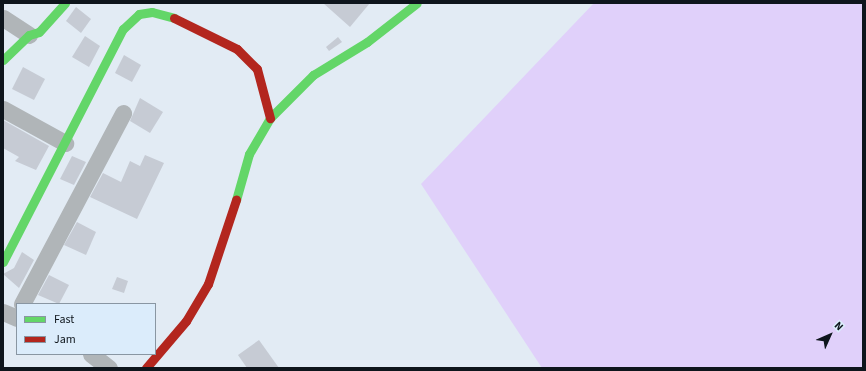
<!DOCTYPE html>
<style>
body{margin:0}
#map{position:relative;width:866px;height:371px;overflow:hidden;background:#e2ebf4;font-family:"Source Sans 3",sans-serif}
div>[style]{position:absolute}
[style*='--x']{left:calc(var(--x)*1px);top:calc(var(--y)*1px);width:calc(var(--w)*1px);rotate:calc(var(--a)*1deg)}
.green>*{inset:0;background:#e0d0fa}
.building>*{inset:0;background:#c6cbd4}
.street>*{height:17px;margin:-8.5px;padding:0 8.5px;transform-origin:8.5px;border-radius:8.5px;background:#b0b5b8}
.fast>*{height:9px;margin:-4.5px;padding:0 4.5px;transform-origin:4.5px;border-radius:4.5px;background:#63d668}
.jam>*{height:9px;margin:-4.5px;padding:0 4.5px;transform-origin:4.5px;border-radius:4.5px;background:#b3261e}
span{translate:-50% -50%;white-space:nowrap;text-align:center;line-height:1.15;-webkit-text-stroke:3px #dbecfb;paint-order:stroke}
.frame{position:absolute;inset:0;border:4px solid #0e151c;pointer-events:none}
.legend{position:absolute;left:16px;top:303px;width:140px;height:52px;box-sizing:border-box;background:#dbecfb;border:1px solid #8996a2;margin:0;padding:5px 7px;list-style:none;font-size:12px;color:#0e151c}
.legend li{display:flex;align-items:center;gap:8px;height:20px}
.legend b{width:20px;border:1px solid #8996a2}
.north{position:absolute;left:810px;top:315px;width:40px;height:40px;-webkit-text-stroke:3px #dbecfb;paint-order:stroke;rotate:45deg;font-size:11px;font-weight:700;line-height:16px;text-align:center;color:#0e151c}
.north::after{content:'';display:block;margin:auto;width:14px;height:18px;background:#0e151c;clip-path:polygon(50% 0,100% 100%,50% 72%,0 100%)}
</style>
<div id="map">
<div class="green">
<div style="clip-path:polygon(594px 3px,863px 3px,863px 368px,542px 368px,421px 184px)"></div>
</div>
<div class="building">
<div style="clip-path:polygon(323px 3px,370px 3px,350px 27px)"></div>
<div style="clip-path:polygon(76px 7px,91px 19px,81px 33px,66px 21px)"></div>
<div style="clip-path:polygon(85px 36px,100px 46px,89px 67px,72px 57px)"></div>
<div style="clip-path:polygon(338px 37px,342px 42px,329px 51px,326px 47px)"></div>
<div style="clip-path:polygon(124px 55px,141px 65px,132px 82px,115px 73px)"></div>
<div style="clip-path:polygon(23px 67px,45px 79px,34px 100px,12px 89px)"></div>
<div style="clip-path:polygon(140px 98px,163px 112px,150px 133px,130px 121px)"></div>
<div style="clip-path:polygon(3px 120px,49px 146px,36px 170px,15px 161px,19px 157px,3px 148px)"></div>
<div style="clip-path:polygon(145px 155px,164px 163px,137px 219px,90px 197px,103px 173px,121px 182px,130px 161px,140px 166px)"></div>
<div style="clip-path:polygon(72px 156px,86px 162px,74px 185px,60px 179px)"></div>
<div style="clip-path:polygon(77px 222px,96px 232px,86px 255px,64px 245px)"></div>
<div style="clip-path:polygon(22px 252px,34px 260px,19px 288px,3px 274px,14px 268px)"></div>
<div style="clip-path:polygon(49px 275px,69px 285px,59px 304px,38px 295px)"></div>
<div style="clip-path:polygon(117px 277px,128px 281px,124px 293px,112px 289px)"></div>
<div style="clip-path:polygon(259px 340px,279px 368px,247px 368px,238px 355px)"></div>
</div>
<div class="street">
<div style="--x:3;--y:18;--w:31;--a:33"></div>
<div style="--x:3;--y:109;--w:71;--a:28.7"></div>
<div style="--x:22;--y:304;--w:216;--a:-62.1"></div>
<div style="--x:3;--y:312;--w:15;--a:23"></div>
<div style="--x:91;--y:354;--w:23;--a:38"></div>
</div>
<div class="fast">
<div style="--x:3;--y:60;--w:36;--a:-44"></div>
<div style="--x:29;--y:35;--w:10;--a:-17"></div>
<div style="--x:39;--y:32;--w:39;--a:-48"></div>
<div style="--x:236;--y:200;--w:48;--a:-74.2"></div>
<div style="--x:249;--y:154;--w:42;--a:-59.7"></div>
<div style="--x:270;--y:118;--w:61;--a:-45"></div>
<div style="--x:313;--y:75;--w:63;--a:-31.4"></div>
<div style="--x:367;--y:42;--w:63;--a:-38"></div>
<div style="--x:3;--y:262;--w:262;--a:-62.8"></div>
<div style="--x:123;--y:29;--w:22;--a:-43"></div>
<div style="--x:139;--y:14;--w:13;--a:-9"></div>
<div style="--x:152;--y:12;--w:23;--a:15"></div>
</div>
<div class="jam">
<div style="--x:174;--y:18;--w:70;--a:26.2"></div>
<div style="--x:237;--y:49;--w:28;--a:45"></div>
<div style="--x:257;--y:69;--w:51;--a:75.1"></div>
<div style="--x:146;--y:368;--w:62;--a:-49.6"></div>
<div style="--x:186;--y:321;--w:43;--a:-59.3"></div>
<div style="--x:208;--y:284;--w:89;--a:-71.6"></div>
</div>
<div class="frame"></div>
<ul class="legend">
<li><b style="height:5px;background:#63d668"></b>Fast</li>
<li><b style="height:5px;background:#b3261e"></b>Jam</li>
</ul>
<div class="north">N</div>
</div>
